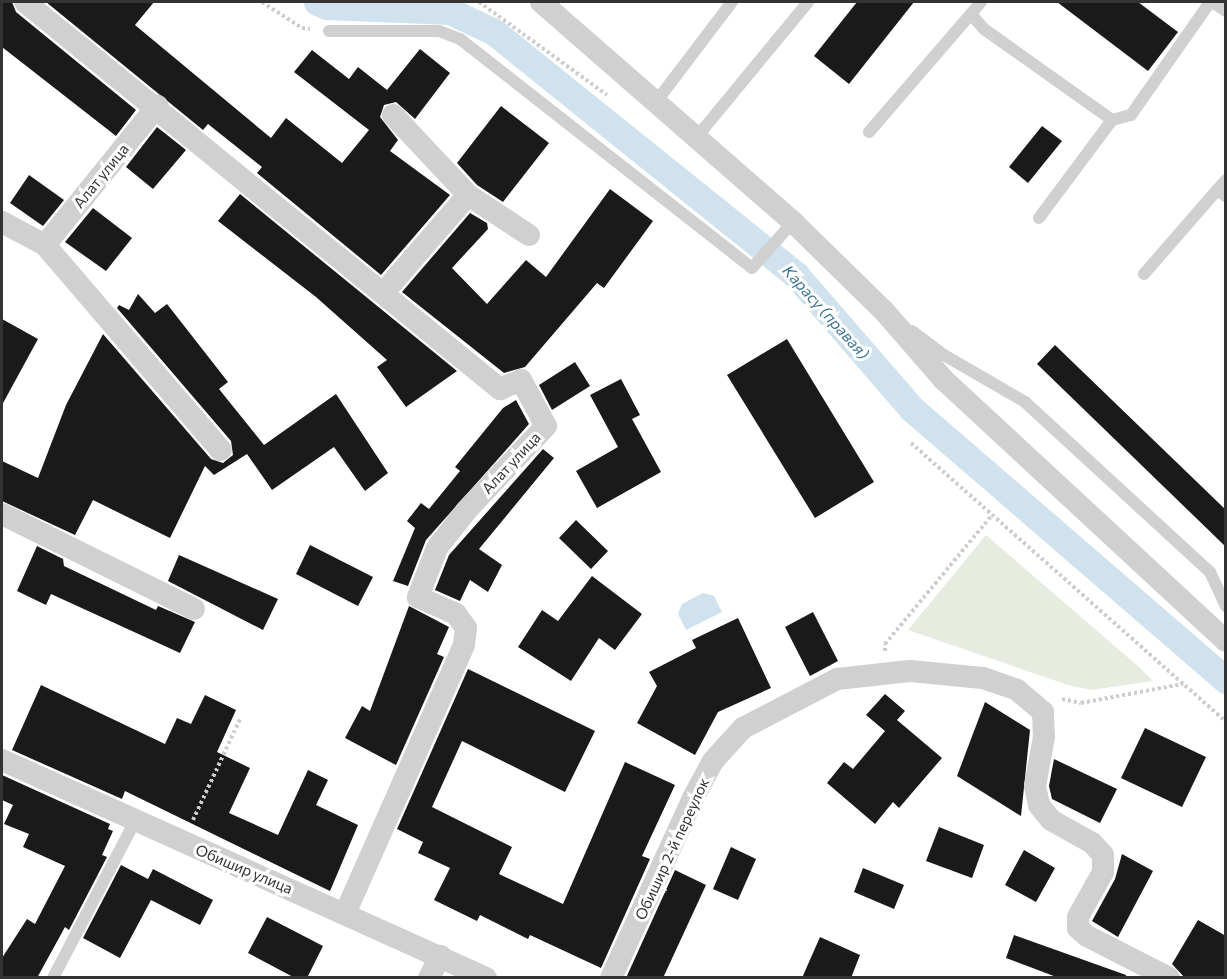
<!DOCTYPE html>
<meta charset="utf-8">
<style>
body{margin:0}
#map{position:relative;width:1227px;height:979px;overflow:hidden;background:#fff;font-family:Commissioner,sans-serif}
div>[style]{position:absolute}
[style*='--x']{left:calc(var(--x)*1px);top:calc(var(--y)*1px);width:calc(var(--w)*1px);rotate:calc(var(--a)*1deg)}
.green>*{inset:0;background:#e6ecdf}
.water>*{inset:0;background:#cfe2ee}
.canal>*{height:27px;margin:-13.5px;padding:0 13.5px;transform-origin:13.5px;border-radius:13.5px;background:#cfe2ee}
.building>*{inset:0;background:#1a1a1a}
.path>*{height:4px;margin-top:-2px;transform-origin:0;background:repeating-linear-gradient(90deg,#cdcdcd 0 3px,transparent 0 6px)}
.lane>*{height:12px;margin:-6px;padding:0 6px;transform-origin:6px;border-radius:6px;background:#d0d0d0}
.street>*{height:22px;margin:-11px;padding:0 11px;transform-origin:11px;border-radius:11px;background:#d0d0d0}
.lane-bridge>*{height:12px;margin:-6px;padding:0 6px;transform-origin:6px;border-radius:6px;background:#d0d0d0}
span{translate:-50% -50%;white-space:nowrap;text-align:center;line-height:1.15;-webkit-text-stroke:6px #fff;paint-order:stroke}
.street-label{font-size:15px;color:#333}
.water-label{font-size:16px;color:#3f7597;font-style:italic}
.frame{position:absolute;inset:0;border:3px solid #333;pointer-events:none}
</style>
<div id="map">
<div class="green">
<div style="clip-path:polygon(986px 535px,1139px 667px,1153px 681px,1091px 690px,1068px 685px,908px 630px)"></div>
</div>
<div class="water">
<div style="clip-path:polygon(703px 593px,714px 596px,722px 612px,686px 630px,678px 614px,682px 604px)"></div>
</div>
<div class="canal">
<div style="--x:317;--y:2;--w:11;--a:22"></div>
<div style="--x:327;--y:6;--w:123;--a:2.3"></div>
<div style="--x:450;--y:11;--w:49;--a:25.5"></div>
<div style="--x:494;--y:32;--w:388;--a:38.8"></div>
<div style="--x:796;--y:275;--w:177;--a:49.1"></div>
<div style="--x:912;--y:409;--w:415;--a:40.8"></div>
</div>
<div class="building">
<div style="clip-path:polygon(2px 2px,12px 2px,16px 12px,136px 110px,116px 136px,2px 47px)"></div>
<div style="clip-path:polygon(46px 2px,154px 2px,135px 25px,271px 138px,286px 118px,342px 163px,369px 130px,294px 72px,312px 50px,349px 79px,358px 67px,387px 90px,420px 49px,450px 73px,415px 119px,396px 102px,384px 105px,380px 117px,398px 140px,390px 151px,450px 195px,381px 275px,257px 173px,262px 167px,208px 124px,203px 130px)"></div>
<div style="clip-path:polygon(857px 2px,914px 2px,849px 84px,814px 56px)"></div>
<div style="clip-path:polygon(1057px 2px,1138px 2px,1178px 32px,1148px 71px)"></div>
<div style="clip-path:polygon(501px 106px,549px 143px,503px 202px,477px 185px,457px 163px)"></div>
<div style="clip-path:polygon(1042px 126px,1062px 141px,1028px 183px,1009px 167px)"></div>
<div style="clip-path:polygon(157px 127px,186px 150px,153px 189px,126px 167px)"></div>
<div style="clip-path:polygon(29px 175px,64px 200px,43px 226px,10px 203px)"></div>
<div style="clip-path:polygon(610px 189px,653px 221px,604px 288px,597px 283px,525px 367px,504px 373px,402px 292px,470px 213px,487px 223px,488px 229px,452px 268px,487px 304px,526px 260px,546px 277px)"></div>
<div style="clip-path:polygon(240px 194px,457px 371px,406px 407px,377px 367px,387px 360px,316px 297px,218px 221px)"></div>
<div style="clip-path:polygon(93px 208px,132px 238px,106px 271px,65px 242px)"></div>
<div style="clip-path:polygon(138px 294px,155px 313px,167px 304px,228px 382px,219px 389px,264px 445px,336px 394px,388px 473px,365px 491px,334px 447px,272px 490px,247px 454px,214px 475px,205px 466px,170px 538px,93px 500px,75px 535px,2px 501px,2px 461px,38px 478px,66px 405px,103px 334px,211px 459px,223px 463px,233px 455px,231px 441px,117px 308px,119px 305px,129px 310px)"></div>
<div style="clip-path:polygon(2px 319px,38px 339px,2px 405px)"></div>
<div style="clip-path:polygon(787px 339px,874px 482px,815px 518px,727px 375px)"></div>
<div style="clip-path:polygon(1055px 345px,1226px 510px,1226px 547px,1037px 364px)"></div>
<div style="clip-path:polygon(575px 362px,590px 386px,552px 410px,539px 385px)"></div>
<div style="clip-path:polygon(621px 379px,640px 415px,632px 419px,661px 472px,597px 508px,576px 471px,618px 447px,590px 395px)"></div>
<div style="clip-path:polygon(516px 400px,529px 424px,426px 540px,408px 586px,393px 581px,415px 528px,407px 521px,421px 503px,429px 509px,460px 471px,455px 467px,503px 408px)"></div>
<div style="clip-path:polygon(543px 449px,554px 458px,479px 549px,502px 565px,488px 592px,470px 580px,460px 601px,435px 590px,449px 555px)"></div>
<div style="clip-path:polygon(576px 520px,608px 551px,591px 569px,559px 538px)"></div>
<div style="clip-path:polygon(310px 545px,373px 577px,358px 606px,296px 574px)"></div>
<div style="clip-path:polygon(37px 546px,63px 559px,64px 566px,156px 610px,158px 606px,195px 622px,180px 653px,51px 594px,46px 605px,17px 591px)"></div>
<div style="clip-path:polygon(179px 555px,278px 599px,263px 630px,168px 581px)"></div>
<div style="clip-path:polygon(592px 576px,642px 614px,615px 650px,599px 638px,571px 681px,518px 647px,542px 610px,558px 621px)"></div>
<div style="clip-path:polygon(409px 606px,449px 627px,437px 654px,444px 657px,396px 765px,345px 738px,362px 706px,370px 711px)"></div>
<div style="clip-path:polygon(813px 612px,838px 661px,810px 676px,785px 627px)"></div>
<div style="clip-path:polygon(738px 618px,771px 688px,718px 712px,695px 755px,637px 723px,657px 686px,649px 672px,696px 648px,692px 640px)"></div>
<div style="clip-path:polygon(468px 669px,595px 731px,565px 792px,462px 741px,432px 807px,512px 847px,499px 874px,563px 904px,625px 762px,675px 785px,642px 856px,650px 859px,601px 968px,530px 935px,528px 939px,480px 915px,477px 921px,434px 900px,450px 868px,418px 853px,423px 842px,397px 829px)"></div>
<div style="clip-path:polygon(41px 685px,165px 744px,177px 718px,191px 724px,205px 695px,236px 710px,217px 752px,250px 768px,229px 813px,278px 835px,308px 770px,328px 780px,316px 805px,358px 825px,330px 891px,125px 791px,122px 799px,12px 750px)"></div>
<div style="clip-path:polygon(885px 694px,905px 711px,897px 720px,942px 758px,899px 808px,893px 802px,875px 824px,827px 783px,844px 762px,853px 769px,885px 731px,866px 715px)"></div>
<div style="clip-path:polygon(985px 702px,1030px 730px,1021px 816px,957px 776px)"></div>
<div style="clip-path:polygon(1145px 728px,1206px 757px,1182px 807px,1121px 778px)"></div>
<div style="clip-path:polygon(1054px 759px,1117px 789px,1100px 823px,1052px 799px,1049px 786px)"></div>
<div style="clip-path:polygon(2px 775px,110px 824px,108px 829px,113px 831px,102px 855px,107px 857px,69px 930px,65px 927px,37px 978px,2px 978px,2px 958px,27px 919px,35px 924px,65px 866px,23px 847px,29px 834px,4px 824px,13px 805px,2px 800px)"></div>
<div style="clip-path:polygon(939px 827px,984px 845px,972px 878px,926px 861px)"></div>
<div style="clip-path:polygon(731px 847px,756px 859px,738px 900px,713px 889px)"></div>
<div style="clip-path:polygon(1024px 850px,1055px 868px,1036px 902px,1005px 885px)"></div>
<div style="clip-path:polygon(1122px 854px,1153px 871px,1118px 937px,1092px 921px,1115px 879px)"></div>
<div style="clip-path:polygon(121px 865px,148px 879px,153px 869px,213px 900px,200px 925px,151px 900px,120px 958px,83px 938px)"></div>
<div style="clip-path:polygon(863px 868px,904px 885px,894px 909px,854px 892px)"></div>
<div style="clip-path:polygon(675px 870px,706px 885px,663px 978px,626px 978px)"></div>
<div style="clip-path:polygon(267px 917px,323px 946px,307px 978px,295px 978px,248px 953px)"></div>
<div style="clip-path:polygon(1198px 920px,1226px 936px,1226px 978px,1185px 978px,1172px 964px)"></div>
<div style="clip-path:polygon(1014px 935px,1126px 975px,1126px 978px,1059px 978px,1006px 958px)"></div>
<div style="clip-path:polygon(820px 937px,860px 955px,851px 978px,802px 978px)"></div>
</div>
<div class="path">
<div style="--x:262;--y:2;--w:48;--a:33"></div>
<div style="--x:302;--y:28;--w:8;--a:7"></div>
<div style="--x:479;--y:2;--w:158;--a:36"></div>
<div style="--x:911;--y:443;--w:421;--a:41.5"></div>
<div style="--x:885;--y:651;--w:7;--a:-90"></div>
<div style="--x:885;--y:644;--w:168;--a:-50.3"></div>
<div style="--x:1062;--y:699;--w:19;--a:12"></div>
<div style="--x:1081;--y:703;--w:104;--a:-10.6"></div>
<div style="--x:193;--y:820;--w:111;--a:-65"></div>
</div>
<div class="lane">
<div style="--x:981;--y:2;--w:16;--a:130"></div>
<div style="--x:971;--y:14;--w:20;--a:49"></div>
<div style="--x:984;--y:29;--w:157;--a:35.4"></div>
<div style="--x:1112;--y:120;--w:20;--a:-15"></div>
<div style="--x:1131;--y:115;--w:138;--a:-55"></div>
<div style="--x:1212;--y:2;--w:17;--a:33"></div>
<div style="--x:329;--y:31;--w:110;--a:0"></div>
<div style="--x:439;--y:31;--w:22;--a:21"></div>
<div style="--x:460;--y:39;--w:371;--a:38.1"></div>
<div style="--x:656;--y:102;--w:126;--a:-52.8"></div>
<div style="--x:869;--y:132;--w:156;--a:-49.2"></div>
<div style="--x:696;--y:138;--w:176;--a:-50.5"></div>
<div style="--x:1226;--y:180;--w:13;--a:132"></div>
<div style="--x:1217;--y:190;--w:11;--a:34"></div>
<div style="--x:1039;--y:218;--w:122;--a:-53.3"></div>
<div style="--x:1144;--y:274;--w:111;--a:-49"></div>
<div style="--x:912;--y:331;--w:40;--a:37"></div>
<div style="--x:944;--y:355;--w:94;--a:30.1"></div>
<div style="--x:1025;--y:402;--w:251;--a:42.6"></div>
<div style="--x:1210;--y:572;--w:38;--a:65"></div>
<div style="--x:53;--y:978;--w:177;--a:-62.4"></div>
</div>
<div class="street">
<div style="--x:25;--y:2;--w:613;--a:39.17"></div>
<div style="--x:500;--y:389;--w:23;--a:-23"></div>
<div style="--x:521;--y:380;--w:52;--a:61.5"></div>
<div style="--x:546;--y:426;--w:117;--a:133.3"></div>
<div style="--x:466;--y:511;--w:47;--a:128.1"></div>
<div style="--x:437;--y:548;--w:53;--a:111.2"></div>
<div style="--x:418;--y:597;--w:42;--a:24.1"></div>
<div style="--x:456;--y:614;--w:17;--a:54"></div>
<div style="--x:466;--y:628;--w:17;--a:97"></div>
<div style="--x:464;--y:645;--w:293;--a:113.9"></div>
<div style="--x:541;--y:2;--w:335;--a:41.1"></div>
<div style="--x:793;--y:222;--w:127;--a:44.4"></div>
<div style="--x:884;--y:311;--w:91;--a:49"></div>
<div style="--x:944;--y:380;--w:384;--a:42.8"></div>
<div style="--x:393;--y:115;--w:110;--a:46.8"></div>
<div style="--x:468;--y:195;--w:73;--a:33.3"></div>
<div style="--x:2;--y:222;--w:49;--a:28.1"></div>
<div style="--x:45;--y:245;--w:270;--a:49.4"></div>
<div style="--x:45;--y:245;--w:179;--a:-51.1"></div>
<div style="--x:385;--y:291;--w:127;--a:-49.2"></div>
<div style="--x:2;--y:514;--w:214;--a:26.3"></div>
<div style="--x:2;--y:760;--w:531;--a:24.25"></div>
<div style="--x:429;--y:978;--w:25;--a:-63"></div>
<div style="--x:611;--y:978;--w:198;--a:-65.5"></div>
<div style="--x:693;--y:798;--w:42;--a:-61.6"></div>
<div style="--x:713;--y:761;--w:45;--a:-47.7"></div>
<div style="--x:743;--y:728;--w:106;--a:-27.5"></div>
<div style="--x:837;--y:679;--w:73;--a:-6.3"></div>
<div style="--x:910;--y:671;--w:73;--a:5.5"></div>
<div style="--x:983;--y:678;--w:36;--a:19"></div>
<div style="--x:1017;--y:690;--w:34;--a:40"></div>
<div style="--x:1043;--y:712;--w:25;--a:88"></div>
<div style="--x:1044;--y:737;--w:50;--a:100.4"></div>
<div style="--x:1035;--y:786;--w:19;--a:78"></div>
<div style="--x:1039;--y:805;--w:19;--a:51"></div>
<div style="--x:1051;--y:820;--w:47;--a:29.3"></div>
<div style="--x:1092;--y:843;--w:16;--a:47"></div>
<div style="--x:1103;--y:855;--w:17;--a:90"></div>
<div style="--x:1103;--y:872;--w:51;--a:119.1"></div>
<div style="--x:1078;--y:917;--w:11;--a:90"></div>
<div style="--x:1078;--y:928;--w:12;--a:42"></div>
<div style="--x:1087;--y:936;--w:92;--a:27.1"></div>
</div>
<div class="lane-bridge">
<div style="--x:752;--y:268;--w:62;--a:-48.3"></div>
</div>
<div class="street-label">
<span style="left:101px;top:176px;rotate:-51deg">Алат улица</span>
<span style="left:511px;top:463px;rotate:-47deg">Алат улица</span>
<span style="left:672px;top:849px;rotate:-65deg">Обишир 2-й переулок</span>
<span style="left:244px;top:869px;rotate:23deg">Обишир улица</span>
</div>
<div class="water-label">
<span style="left:826px;top:312px;rotate:48deg">Карасу (правая)</span>
</div>
<div class="frame"></div>
</div>
